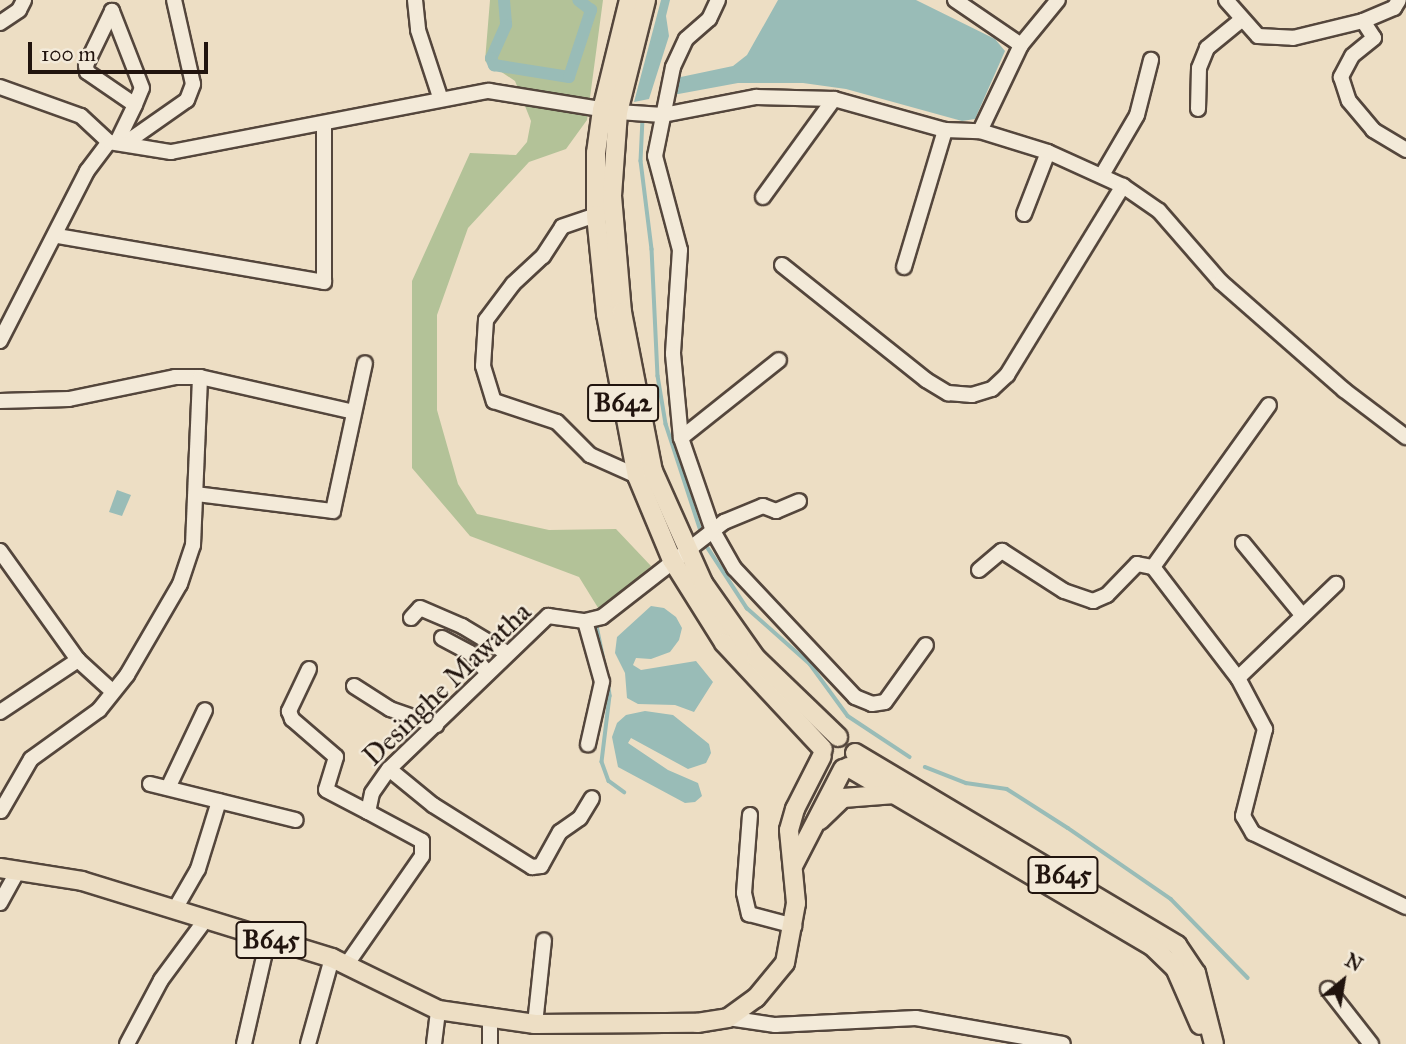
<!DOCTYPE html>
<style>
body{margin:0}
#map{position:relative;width:1406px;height:1044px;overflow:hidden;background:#eddec4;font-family:"IM FELL Great Primer",serif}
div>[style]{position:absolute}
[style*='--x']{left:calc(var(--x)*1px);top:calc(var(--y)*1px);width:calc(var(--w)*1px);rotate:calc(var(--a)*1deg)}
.green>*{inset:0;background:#b3c298}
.water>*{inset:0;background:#99bcb7}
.stream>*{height:3.5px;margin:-1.75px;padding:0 1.75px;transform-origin:1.75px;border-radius:1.75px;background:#99bcb7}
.canal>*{height:12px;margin:-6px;padding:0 6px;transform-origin:6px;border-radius:6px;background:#99bcb7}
.roads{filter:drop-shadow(2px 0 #54463c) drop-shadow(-2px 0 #54463c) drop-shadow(0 2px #54463c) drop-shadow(0 -2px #54463c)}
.minor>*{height:14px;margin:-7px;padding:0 7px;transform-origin:7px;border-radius:7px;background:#f3ead9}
.major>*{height:18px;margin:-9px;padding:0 9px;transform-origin:9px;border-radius:9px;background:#eddec4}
span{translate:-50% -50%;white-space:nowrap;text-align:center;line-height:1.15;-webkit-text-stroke:5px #f3ead9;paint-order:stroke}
.shield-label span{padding:2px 5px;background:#f3ead9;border:2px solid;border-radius:5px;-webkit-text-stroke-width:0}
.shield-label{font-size:26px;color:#21140e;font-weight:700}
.street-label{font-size:28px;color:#21140e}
.north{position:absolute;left:1308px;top:946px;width:70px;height:70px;-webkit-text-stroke:5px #f3ead9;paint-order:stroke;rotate:30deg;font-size:19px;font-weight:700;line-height:28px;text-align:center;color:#21140e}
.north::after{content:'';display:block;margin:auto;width:24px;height:32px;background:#21140e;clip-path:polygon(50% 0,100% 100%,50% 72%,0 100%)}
.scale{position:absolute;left:28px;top:42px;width:180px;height:32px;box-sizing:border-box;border:4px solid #21140e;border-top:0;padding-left:9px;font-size:21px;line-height:24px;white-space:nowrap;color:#21140e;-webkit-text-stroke:5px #f3ead9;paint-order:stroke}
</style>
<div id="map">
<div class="green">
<div style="clip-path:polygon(490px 0,603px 0,587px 120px,566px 149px,529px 162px,468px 228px,437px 315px,437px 410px,458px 484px,477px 514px,549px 530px,616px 529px,651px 566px,600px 611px,579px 577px,470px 536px,412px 468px,412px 281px,470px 153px,516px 155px,527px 142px,531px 121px,515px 81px,485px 61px)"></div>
</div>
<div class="water">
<div style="clip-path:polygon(661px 0,670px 0,666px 16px,669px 36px,649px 99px,634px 102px)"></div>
<div style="clip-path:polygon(778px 0,916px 0,995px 39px,1005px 51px,975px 119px,962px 121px,846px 89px,803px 83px,738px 83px,673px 95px,676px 78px,733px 66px,747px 55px)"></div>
<div style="clip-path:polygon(117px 490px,131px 495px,122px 516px,109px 512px)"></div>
<div style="clip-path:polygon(651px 606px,664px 608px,676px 617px,682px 628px,679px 640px,670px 652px,651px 659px,636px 658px,633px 665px,641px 670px,696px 661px,713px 682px,694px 712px,675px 705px,638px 704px,627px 698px,625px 673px,615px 653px,617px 637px)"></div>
<div style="clip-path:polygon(645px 711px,673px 715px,709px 744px,711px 753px,706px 763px,688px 769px,631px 738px,628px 743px,668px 770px,698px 783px,702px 796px,695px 802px,685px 803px,618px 767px,612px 737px,617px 723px,626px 715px)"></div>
</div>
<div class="stream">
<div style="--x:643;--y:119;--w:42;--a:92.7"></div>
<div style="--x:641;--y:161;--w:89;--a:82.9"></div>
<div style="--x:652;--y:249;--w:127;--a:87.3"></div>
<div style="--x:658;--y:376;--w:49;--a:80.5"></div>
<div style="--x:666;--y:424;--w:116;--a:71.9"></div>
<div style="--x:708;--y:548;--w:72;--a:57"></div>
<div style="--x:747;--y:608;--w:84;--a:41.6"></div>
<div style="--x:810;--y:664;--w:64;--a:53.8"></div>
<div style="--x:848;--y:716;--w:74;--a:33.5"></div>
<div style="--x:597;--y:626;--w:45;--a:78.4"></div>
<div style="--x:608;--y:681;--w:15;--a:82"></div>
<div style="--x:610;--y:696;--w:66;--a:96.9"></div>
<div style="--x:602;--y:762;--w:20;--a:70"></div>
<div style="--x:609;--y:781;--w:19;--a:36"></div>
<div style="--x:925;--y:767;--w:44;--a:21.3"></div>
<div style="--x:966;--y:783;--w:41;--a:8.3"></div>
<div style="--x:1007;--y:789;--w:72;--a:32.6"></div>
<div style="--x:1068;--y:828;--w:125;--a:34.6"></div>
<div style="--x:1171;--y:899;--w:110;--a:45.7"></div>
</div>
<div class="canal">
<div style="--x:504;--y:0;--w:25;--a:85"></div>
<div style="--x:506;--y:25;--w:36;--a:114"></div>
<div style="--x:491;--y:58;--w:8;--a:67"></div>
<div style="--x:494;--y:65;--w:76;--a:9.1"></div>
<div style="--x:569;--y:77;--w:71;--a:-71.8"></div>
<div style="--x:591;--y:10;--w:16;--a:-142"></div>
</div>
<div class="roads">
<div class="minor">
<div style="--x:415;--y:0;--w:30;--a:84"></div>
<div style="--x:418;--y:30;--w:71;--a:71.8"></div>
<div style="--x:718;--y:0;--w:21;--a:115"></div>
<div style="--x:709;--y:19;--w:30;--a:139"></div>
<div style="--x:686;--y:39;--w:31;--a:115"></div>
<div style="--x:673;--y:67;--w:91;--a:101.4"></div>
<div style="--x:655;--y:156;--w:97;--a:75.1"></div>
<div style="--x:680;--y:250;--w:104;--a:93.9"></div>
<div style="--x:673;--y:354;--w:84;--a:84.6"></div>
<div style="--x:681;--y:438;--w:98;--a:71"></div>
<div style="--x:713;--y:531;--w:43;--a:60.4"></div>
<div style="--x:734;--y:568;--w:177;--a:46.8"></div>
<div style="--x:855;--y:697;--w:18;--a:22"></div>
<div style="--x:872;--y:704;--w:13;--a:-9"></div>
<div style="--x:885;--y:702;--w:70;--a:-54.3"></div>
<div style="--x:955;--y:0;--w:80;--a:34.3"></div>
<div style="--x:1226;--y:0;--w:48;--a:48.4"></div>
<div style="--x:1258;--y:36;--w:35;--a:3"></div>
<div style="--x:1293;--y:38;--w:72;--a:-13.7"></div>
<div style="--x:1363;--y:21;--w:34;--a:-23"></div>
<div style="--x:1394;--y:8;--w:9;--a:-58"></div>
<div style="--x:1363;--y:21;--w:20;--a:57"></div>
<div style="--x:1374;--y:38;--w:28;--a:141"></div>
<div style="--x:1352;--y:56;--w:24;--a:118"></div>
<div style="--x:1341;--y:77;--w:25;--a:72"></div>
<div style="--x:1349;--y:101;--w:38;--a:50"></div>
<div style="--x:1373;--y:130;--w:39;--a:31"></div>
<div style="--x:0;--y:23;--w:23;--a:-34"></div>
<div style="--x:19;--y:10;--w:11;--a:-63"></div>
<div style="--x:0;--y:87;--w:86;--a:19.7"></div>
<div style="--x:81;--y:116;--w:38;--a:43"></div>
<div style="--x:1198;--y:109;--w:41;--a:-88.6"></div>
<div style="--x:1199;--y:68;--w:22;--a:-68"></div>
<div style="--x:1207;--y:48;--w:43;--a:-39.3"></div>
<div style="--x:980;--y:131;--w:95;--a:-64.5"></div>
<div style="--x:1021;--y:45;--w:58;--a:-50.6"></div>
<div style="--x:117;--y:142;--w:41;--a:-64.1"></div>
<div style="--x:135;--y:105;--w:18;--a:-68"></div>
<div style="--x:142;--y:88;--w:83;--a:-111.3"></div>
<div style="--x:112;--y:11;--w:60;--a:115.7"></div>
<div style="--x:86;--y:65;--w:7;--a:82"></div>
<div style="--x:87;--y:72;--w:58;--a:34.5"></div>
<div style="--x:127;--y:142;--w:73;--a:-35"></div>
<div style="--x:187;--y:100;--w:17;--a:-69"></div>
<div style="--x:193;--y:84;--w:86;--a:-102.7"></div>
<div style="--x:1102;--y:175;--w:69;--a:-59.7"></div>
<div style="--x:1137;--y:115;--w:57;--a:-75.7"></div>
<div style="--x:763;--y:197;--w:121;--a:-54.1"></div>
<div style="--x:1024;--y:214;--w:66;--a:-68.8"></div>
<div style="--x:596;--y:215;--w:36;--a:161"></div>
<div style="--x:562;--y:227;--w:35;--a:123"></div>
<div style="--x:543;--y:256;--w:41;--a:137"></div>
<div style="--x:513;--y:284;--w:45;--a:126.9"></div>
<div style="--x:486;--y:320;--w:46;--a:93.7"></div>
<div style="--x:483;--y:366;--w:37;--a:73"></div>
<div style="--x:494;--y:401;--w:66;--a:18.4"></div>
<div style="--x:557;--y:422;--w:47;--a:45"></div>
<div style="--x:590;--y:455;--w:51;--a:24.1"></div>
<div style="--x:58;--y:236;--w:270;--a:9.8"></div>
<div style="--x:324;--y:282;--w:156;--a:-90"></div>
<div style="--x:782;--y:265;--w:184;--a:38.6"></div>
<div style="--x:926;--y:380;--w:26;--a:31"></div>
<div style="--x:948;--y:393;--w:24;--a:5"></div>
<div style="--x:972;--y:395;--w:21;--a:-17"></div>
<div style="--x:992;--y:389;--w:21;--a:-43"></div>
<div style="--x:1007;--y:375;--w:222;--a:-58.5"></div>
<div style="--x:904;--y:267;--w:143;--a:-73.3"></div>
<div style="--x:0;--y:341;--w:191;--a:-62.9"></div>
<div style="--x:87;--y:171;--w:36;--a:-53"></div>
<div style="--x:109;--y:142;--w:63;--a:9.2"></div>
<div style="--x:171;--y:152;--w:324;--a:-10.9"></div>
<div style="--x:489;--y:91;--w:131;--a:9.2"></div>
<div style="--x:618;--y:112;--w:45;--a:3.8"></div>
<div style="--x:663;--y:115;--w:95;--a:-11"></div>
<div style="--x:756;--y:97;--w:78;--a:1.5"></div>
<div style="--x:834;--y:99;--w:115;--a:15.6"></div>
<div style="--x:945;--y:130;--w:35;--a:2"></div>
<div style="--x:980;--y:131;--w:71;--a:17.2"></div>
<div style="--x:1048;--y:152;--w:82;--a:24.4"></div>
<div style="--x:1123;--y:186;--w:44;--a:34.8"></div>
<div style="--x:1159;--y:211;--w:94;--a:48.9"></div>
<div style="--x:1221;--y:282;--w:164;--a:41.3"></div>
<div style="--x:1344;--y:390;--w:78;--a:37.2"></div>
<div style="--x:0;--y:401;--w:69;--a:-1.7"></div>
<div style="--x:69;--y:399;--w:108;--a:-11.7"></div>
<div style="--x:175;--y:377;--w:25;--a:0"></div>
<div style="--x:200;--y:377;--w:158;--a:12.8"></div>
<div style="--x:681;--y:438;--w:125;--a:-38.5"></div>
<div style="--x:196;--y:494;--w:138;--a:7.1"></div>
<div style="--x:333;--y:511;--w:151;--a:-77.8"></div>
<div style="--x:1243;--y:543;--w:94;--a:50.6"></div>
<div style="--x:0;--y:551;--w:134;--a:54.4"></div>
<div style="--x:78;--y:660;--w:47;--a:42.4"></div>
<div style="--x:1153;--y:567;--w:199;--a:-54.4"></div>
<div style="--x:979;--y:570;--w:30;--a:-40"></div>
<div style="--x:1002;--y:551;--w:74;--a:32.8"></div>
<div style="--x:1064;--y:591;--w:31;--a:19"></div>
<div style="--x:1093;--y:601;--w:15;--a:-23"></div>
<div style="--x:1107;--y:595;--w:43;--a:-45.9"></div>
<div style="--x:1137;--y:564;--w:16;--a:11"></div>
<div style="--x:1153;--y:567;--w:140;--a:52.6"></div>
<div style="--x:1238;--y:678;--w:58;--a:62.1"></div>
<div style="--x:1265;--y:729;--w:90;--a:104.2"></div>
<div style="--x:1243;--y:816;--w:20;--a:60"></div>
<div style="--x:1253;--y:833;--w:170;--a:25.8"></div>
<div style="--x:411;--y:618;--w:13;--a:-48"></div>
<div style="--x:420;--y:608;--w:46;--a:23.2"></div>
<div style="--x:462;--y:626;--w:52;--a:31"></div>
<div style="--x:585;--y:621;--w:63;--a:74.4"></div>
<div style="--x:602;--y:682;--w:64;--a:102.7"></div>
<div style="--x:442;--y:638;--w:32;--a:28"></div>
<div style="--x:470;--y:653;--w:25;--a:48"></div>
<div style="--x:309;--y:669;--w:47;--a:115.5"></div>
<div style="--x:289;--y:711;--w:9;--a:69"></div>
<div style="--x:292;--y:719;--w:58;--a:40.8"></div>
<div style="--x:336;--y:757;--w:34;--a:107"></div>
<div style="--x:326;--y:790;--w:47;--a:27.6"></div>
<div style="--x:1238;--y:678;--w:136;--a:-43.8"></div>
<div style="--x:354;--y:686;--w:43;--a:32.6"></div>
<div style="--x:390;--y:709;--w:49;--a:19.2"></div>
<div style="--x:0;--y:712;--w:94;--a:-33.7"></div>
<div style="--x:389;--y:769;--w:57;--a:39.3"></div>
<div style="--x:433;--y:805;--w:117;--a:32.1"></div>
<div style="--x:532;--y:867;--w:9;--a:-6"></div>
<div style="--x:541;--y:866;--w:39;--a:-61"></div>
<div style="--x:560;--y:832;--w:24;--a:-35"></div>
<div style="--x:580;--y:818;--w:23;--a:-59"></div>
<div style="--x:150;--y:784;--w:150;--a:13.9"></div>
<div style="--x:168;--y:788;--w:86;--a:-64.6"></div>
<div style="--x:1;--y:811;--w:60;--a:-60"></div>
<div style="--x:31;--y:759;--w:84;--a:-35.8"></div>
<div style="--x:99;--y:710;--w:45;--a:-51.3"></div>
<div style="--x:127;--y:675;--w:105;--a:-59.8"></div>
<div style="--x:180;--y:584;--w:41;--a:-71.6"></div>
<div style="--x:193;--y:545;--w:168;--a:-87.6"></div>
<div style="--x:750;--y:815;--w:78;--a:94.4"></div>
<div style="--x:744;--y:893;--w:22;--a:77"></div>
<div style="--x:749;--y:914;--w:47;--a:14.9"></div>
<div style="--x:0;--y:903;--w:35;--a:-61"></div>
<div style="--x:175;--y:909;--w:46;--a:-60.1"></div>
<div style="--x:198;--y:869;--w:71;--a:-72.8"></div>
<div style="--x:347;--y:964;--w:131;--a:-55.2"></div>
<div style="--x:422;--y:856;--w:15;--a:-90"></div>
<div style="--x:422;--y:841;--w:61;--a:-151.8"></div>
<div style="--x:368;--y:812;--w:19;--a:-78"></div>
<div style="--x:372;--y:793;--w:29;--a:-55"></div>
<div style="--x:389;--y:769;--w:221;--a:-43.9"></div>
<div style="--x:548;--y:616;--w:37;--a:8"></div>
<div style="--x:585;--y:621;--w:17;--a:-13"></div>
<div style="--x:602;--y:617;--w:155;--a:-37.9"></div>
<div style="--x:724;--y:522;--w:42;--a:-22.3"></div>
<div style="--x:763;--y:506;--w:14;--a:21"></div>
<div style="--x:776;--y:511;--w:25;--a:-23"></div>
<div style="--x:1328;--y:989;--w:70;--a:52"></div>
<div style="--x:728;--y:1018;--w:48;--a:8.5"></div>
<div style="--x:775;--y:1025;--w:141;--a:-2.8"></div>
<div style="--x:916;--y:1018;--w:149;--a:10"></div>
<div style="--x:535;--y:1024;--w:84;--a:-83.9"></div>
<div style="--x:127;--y:1044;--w:72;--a:-62"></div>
<div style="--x:161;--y:980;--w:76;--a:-53.6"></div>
<div style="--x:244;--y:1044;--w:108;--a:-77.1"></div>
<div style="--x:308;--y:1044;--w:89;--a:-74.4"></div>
<div style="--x:434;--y:1044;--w:34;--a:-83"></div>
<div style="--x:490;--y:1044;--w:23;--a:-90"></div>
</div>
<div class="major">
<div style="--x:629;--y:0;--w:113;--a:103.8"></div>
<div style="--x:602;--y:110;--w:43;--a:97.9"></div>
<div style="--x:596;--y:153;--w:62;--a:90"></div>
<div style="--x:596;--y:215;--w:100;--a:84.2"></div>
<div style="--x:606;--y:314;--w:165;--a:79.2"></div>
<div style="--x:637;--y:476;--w:91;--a:67.4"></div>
<div style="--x:672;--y:560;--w:98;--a:57.9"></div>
<div style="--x:724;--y:643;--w:145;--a:47"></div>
<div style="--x:646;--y:0;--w:115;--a:104"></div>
<div style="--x:618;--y:112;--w:84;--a:94.1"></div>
<div style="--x:612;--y:196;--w:116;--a:85.1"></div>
<div style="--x:622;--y:312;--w:162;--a:79"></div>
<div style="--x:653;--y:471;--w:123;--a:65.9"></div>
<div style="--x:703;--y:583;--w:92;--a:54.8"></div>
<div style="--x:756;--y:658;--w:114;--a:43.9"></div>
<div style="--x:855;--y:753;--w:375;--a:30.8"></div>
<div style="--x:1177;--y:945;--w:34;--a:56"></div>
<div style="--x:1196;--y:973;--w:73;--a:75.8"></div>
<div style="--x:848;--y:767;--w:353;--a:30.5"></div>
<div style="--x:1152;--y:946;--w:32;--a:44"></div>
<div style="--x:1175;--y:968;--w:62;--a:66.3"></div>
<div style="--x:820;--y:820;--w:32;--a:-44"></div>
<div style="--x:843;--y:798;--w:52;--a:-4.4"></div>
<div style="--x:794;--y:864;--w:107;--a:-62.7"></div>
<div style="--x:0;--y:868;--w:83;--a:9"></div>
<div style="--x:82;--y:881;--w:262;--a:17.1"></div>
<div style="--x:332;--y:958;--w:118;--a:26.1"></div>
<div style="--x:438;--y:1010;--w:98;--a:8.2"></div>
<div style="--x:535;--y:1024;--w:162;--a:-0.4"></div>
<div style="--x:697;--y:1023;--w:31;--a:-9"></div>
<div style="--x:728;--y:1018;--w:34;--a:-36"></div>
<div style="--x:756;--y:998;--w:45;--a:-50.4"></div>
<div style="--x:785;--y:963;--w:61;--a:-79.6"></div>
<div style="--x:796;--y:903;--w:73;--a:-95.5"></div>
<div style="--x:789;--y:830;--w:22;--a:-74"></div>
<div style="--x:795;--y:809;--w:59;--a:-63"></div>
</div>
</div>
<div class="shield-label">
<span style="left:623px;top:403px">B642</span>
<span style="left:1063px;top:875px">B645</span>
<span style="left:271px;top:940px">B645</span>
</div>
<div class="street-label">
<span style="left:447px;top:684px;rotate:-44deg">Desinghe Mawatha</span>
</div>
<div class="north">N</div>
<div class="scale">100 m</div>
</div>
